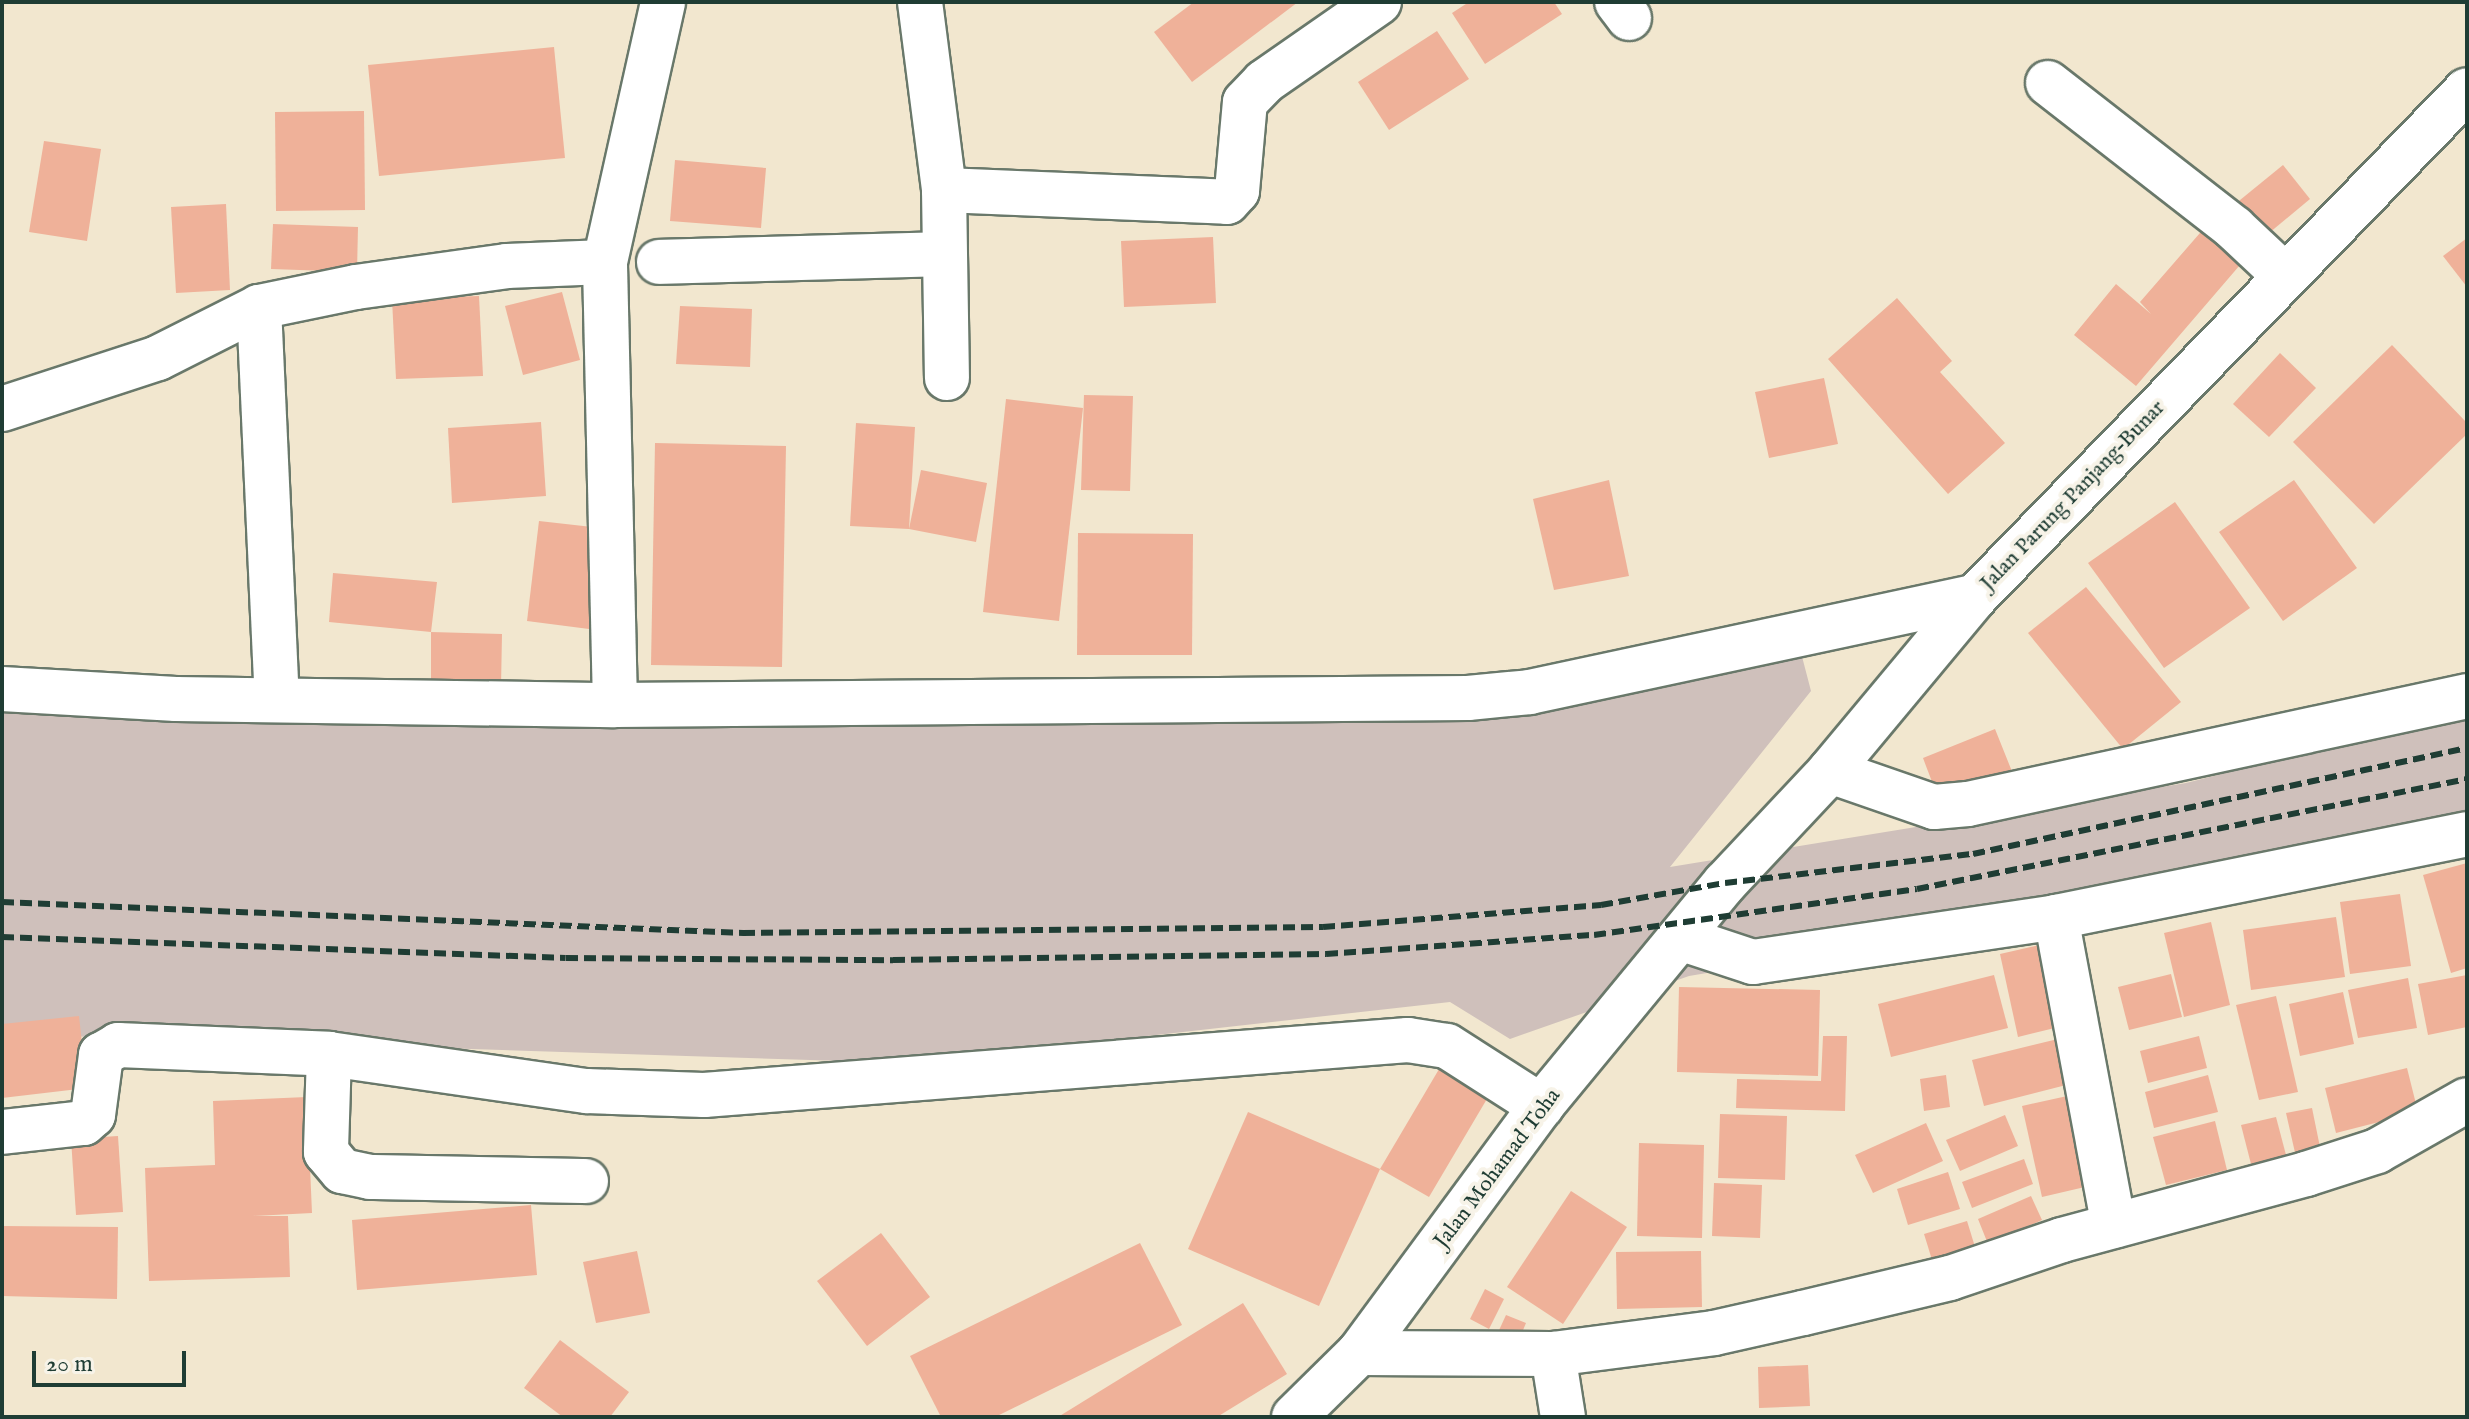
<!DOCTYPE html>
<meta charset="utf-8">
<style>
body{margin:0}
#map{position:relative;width:2469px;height:1419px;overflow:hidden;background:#f2e7cf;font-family:"IM FELL English",serif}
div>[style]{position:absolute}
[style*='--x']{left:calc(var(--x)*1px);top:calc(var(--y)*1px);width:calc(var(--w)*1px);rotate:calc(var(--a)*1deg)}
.industrial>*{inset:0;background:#cfc0bb}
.building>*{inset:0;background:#efb199}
.roads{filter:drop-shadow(2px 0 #69786a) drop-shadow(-2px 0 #69786a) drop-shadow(0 2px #69786a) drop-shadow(0 -2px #69786a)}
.minor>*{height:44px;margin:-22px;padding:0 22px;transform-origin:22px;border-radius:22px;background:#fff}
.major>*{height:44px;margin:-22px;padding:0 22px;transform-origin:22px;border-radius:22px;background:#fff}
.rail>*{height:6px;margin-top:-3px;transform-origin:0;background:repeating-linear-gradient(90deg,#1f3d34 0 12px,transparent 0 18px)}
span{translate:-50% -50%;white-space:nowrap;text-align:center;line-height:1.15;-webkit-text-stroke:8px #f7f3e8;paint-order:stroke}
.street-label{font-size:22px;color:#1f3d34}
.frame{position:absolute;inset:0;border:4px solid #1f3d34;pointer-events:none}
.scale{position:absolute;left:32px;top:1351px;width:154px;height:36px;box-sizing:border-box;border:4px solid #1f3d34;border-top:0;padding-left:10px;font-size:24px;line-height:28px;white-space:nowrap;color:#1f3d34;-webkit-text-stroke:6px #f7f3e8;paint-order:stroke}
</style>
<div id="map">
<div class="industrial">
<div style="clip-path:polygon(1799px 645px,1811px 691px,1670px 867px,2186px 783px,2467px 712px,2467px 828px,2054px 915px,1689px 976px,1510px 1039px,1450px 1002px,906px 1063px,2px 1034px,2px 707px,211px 722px,1510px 706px)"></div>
</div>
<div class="building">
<div style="clip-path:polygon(1194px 2px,1298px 2px,1192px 82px,1154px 32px)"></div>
<div style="clip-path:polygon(1469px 2px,1554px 2px,1562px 14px,1485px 64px,1452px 13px)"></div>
<div style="clip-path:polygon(1437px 31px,1469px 79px,1389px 130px,1358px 82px)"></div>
<div style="clip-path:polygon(554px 47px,565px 158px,379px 176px,368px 65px)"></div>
<div style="clip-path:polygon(364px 111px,365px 210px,276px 211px,275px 112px)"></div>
<div style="clip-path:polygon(44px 141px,101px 149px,87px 241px,29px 232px)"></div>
<div style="clip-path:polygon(675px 160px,766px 168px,761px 228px,670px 221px)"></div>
<div style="clip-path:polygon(2283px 165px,2310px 199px,2257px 243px,2229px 209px)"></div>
<div style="clip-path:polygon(226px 204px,230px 290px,176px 293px,171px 207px)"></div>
<div style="clip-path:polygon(2213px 218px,2252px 251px,2136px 386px,2074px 335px,2116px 284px,2151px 314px,2140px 302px)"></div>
<div style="clip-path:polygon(273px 224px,358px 227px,357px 272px,271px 269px)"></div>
<div style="clip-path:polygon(1213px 237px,1216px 303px,1124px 307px,1121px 241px)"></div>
<div style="clip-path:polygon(2467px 238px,2467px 287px,2443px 256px)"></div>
<div style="clip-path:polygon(562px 292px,580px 360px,523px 375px,505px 306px)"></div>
<div style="clip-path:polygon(479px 296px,483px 376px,396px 379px,392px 299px)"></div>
<div style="clip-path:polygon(1897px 298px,1952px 361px,1940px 372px,2005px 443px,1948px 494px,1828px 359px)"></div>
<div style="clip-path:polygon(680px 306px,752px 309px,750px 367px,676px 364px)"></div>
<div style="clip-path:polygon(2392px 345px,2467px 423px,2467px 434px,2374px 524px,2293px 442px)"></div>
<div style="clip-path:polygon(2280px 353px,2316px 388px,2269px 437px,2233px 404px)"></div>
<div style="clip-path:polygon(1824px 378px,1838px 444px,1769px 458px,1755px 392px)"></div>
<div style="clip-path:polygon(1084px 395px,1133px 396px,1130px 491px,1081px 490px)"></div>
<div style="clip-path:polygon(1006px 399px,1083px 408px,1059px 621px,983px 612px)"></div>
<div style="clip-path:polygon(541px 422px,546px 496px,452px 503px,448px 428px)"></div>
<div style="clip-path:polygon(856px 423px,915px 427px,909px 529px,850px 526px)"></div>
<div style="clip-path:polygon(655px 443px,786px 446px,782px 667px,651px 665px)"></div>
<div style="clip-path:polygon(921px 470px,987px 483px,976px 542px,909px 529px)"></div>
<div style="clip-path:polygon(1609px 480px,1629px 576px,1554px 590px,1533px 499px)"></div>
<div style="clip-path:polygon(2294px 480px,2357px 568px,2283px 621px,2219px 532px)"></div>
<div style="clip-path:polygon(2175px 502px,2250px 608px,2164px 668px,2088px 563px)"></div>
<div style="clip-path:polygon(539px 521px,601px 528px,589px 629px,527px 621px)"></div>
<div style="clip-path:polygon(1078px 533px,1193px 534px,1192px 655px,1077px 655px)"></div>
<div style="clip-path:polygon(333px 573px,437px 582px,431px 632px,502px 634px,501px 687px,431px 686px,431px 632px,329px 622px)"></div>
<div style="clip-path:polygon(2086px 587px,2181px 702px,2123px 749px,2028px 633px)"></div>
<div style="clip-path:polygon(1995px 729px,2013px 774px,1940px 803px,1923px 758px)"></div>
<div style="clip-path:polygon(2467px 863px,2467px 968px,2451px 973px,2423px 875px)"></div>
<div style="clip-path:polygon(2400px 894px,2411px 966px,2350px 974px,2340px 902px)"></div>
<div style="clip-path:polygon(2336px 917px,2345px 977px,2251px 990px,2243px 930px)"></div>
<div style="clip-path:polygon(2211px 922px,2230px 1005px,2184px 1017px,2164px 933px)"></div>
<div style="clip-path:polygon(2048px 943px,2067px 1025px,2018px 1037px,2000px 954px)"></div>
<div style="clip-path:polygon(2171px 974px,2182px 1017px,2129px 1030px,2118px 987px)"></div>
<div style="clip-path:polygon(1994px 975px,2008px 1028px,1891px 1057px,1878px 1004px)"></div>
<div style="clip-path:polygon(2467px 975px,2467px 1027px,2428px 1035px,2418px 984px)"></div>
<div style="clip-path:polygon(2408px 978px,2417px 1028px,2358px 1038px,2348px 990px)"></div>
<div style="clip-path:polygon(1679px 987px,1820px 990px,1818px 1076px,1677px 1072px)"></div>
<div style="clip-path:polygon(2343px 992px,2354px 1044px,2300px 1056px,2289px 1004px)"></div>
<div style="clip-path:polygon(2276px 996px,2298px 1092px,2259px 1100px,2236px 1005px)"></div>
<div style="clip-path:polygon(79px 1016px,87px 1088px,2px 1098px,2px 1024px)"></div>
<div style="clip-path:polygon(1823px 1036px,1847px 1036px,1845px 1111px,1736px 1108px,1737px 1079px,1821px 1081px)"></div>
<div style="clip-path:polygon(2199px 1036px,2207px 1068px,2148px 1083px,2140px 1051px)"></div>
<div style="clip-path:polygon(2062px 1038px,2074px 1083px,1984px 1106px,1972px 1060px)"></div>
<div style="clip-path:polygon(1445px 1059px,1494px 1087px,1429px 1197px,1380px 1169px)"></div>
<div style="clip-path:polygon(2407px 1068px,2418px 1112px,2336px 1133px,2325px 1088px)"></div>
<div style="clip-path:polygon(1946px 1075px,1950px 1107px,1924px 1111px,1920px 1079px)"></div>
<div style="clip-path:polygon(2208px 1075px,2218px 1112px,2154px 1128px,2145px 1092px)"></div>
<div style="clip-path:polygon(2081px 1093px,2102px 1183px,2042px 1197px,2022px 1106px)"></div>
<div style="clip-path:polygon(307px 1097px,312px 1213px,253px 1216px,288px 1216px,290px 1277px,149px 1281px,145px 1168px,215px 1165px,213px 1101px)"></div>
<div style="clip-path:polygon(2312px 1108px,2321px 1152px,2296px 1157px,2286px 1113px)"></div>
<div style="clip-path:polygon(1248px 1112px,1380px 1169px,1319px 1306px,1188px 1249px)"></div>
<div style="clip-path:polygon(1720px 1114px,1787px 1116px,1785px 1180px,1718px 1178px)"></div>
<div style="clip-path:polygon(2005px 1115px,2018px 1146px,1960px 1171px,1946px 1140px)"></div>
<div style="clip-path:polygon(2276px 1117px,2286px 1155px,2251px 1164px,2241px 1125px)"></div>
<div style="clip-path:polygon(2215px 1121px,2227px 1170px,2166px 1185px,2153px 1137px)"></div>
<div style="clip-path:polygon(1926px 1123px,1943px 1161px,1873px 1193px,1855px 1155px)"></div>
<div style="clip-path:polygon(118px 1136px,123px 1212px,76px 1215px,71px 1139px)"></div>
<div style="clip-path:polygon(1639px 1143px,1704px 1145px,1702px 1238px,1637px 1236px)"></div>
<div style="clip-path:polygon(2024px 1159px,2033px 1184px,1972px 1208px,1962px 1182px)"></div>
<div style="clip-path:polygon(1948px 1172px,1960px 1209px,1908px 1225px,1897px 1189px)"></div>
<div style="clip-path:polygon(1714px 1183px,1762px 1185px,1760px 1238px,1712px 1236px)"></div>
<div style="clip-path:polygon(1571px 1191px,1627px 1227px,1563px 1324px,1507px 1287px)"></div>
<div style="clip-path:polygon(2031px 1196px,2042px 1220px,1988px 1244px,1978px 1219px)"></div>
<div style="clip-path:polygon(531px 1205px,537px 1275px,357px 1290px,352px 1220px)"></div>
<div style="clip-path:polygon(1967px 1221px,1976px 1250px,1933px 1263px,1924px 1234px)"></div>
<div style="clip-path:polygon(2px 1226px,118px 1227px,117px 1299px,2px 1296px)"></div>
<div style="clip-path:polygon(881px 1233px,930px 1297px,867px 1346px,817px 1281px)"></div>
<div style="clip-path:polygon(1140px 1243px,1182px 1325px,995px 1417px,941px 1417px,910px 1356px)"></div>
<div style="clip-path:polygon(637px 1251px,650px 1313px,596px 1323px,583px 1262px)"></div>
<div style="clip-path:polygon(1701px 1251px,1702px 1307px,1617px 1309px,1616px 1252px)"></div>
<div style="clip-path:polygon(1485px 1289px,1504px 1299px,1489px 1329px,1470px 1319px)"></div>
<div style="clip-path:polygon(1243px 1303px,1287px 1374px,1217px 1417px,1058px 1417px)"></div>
<div style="clip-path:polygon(1506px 1315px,1526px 1323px,1516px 1347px,1495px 1339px)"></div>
<div style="clip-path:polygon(560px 1340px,629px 1392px,610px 1417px,563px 1417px,524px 1388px)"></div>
<div style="clip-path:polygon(1808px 1365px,1810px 1406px,1759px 1408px,1758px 1367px)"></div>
</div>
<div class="roads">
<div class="minor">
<div style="--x:920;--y:2;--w:190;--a:82.7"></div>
<div style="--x:944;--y:190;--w:188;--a:89.1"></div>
<div style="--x:1617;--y:2;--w:20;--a:53"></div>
<div style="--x:2048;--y:83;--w:236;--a:37.9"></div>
<div style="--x:2234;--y:228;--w:69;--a:43.2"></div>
<div style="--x:944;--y:190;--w:283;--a:2.4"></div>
<div style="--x:1227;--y:202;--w:15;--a:-48"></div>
<div style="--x:1237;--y:191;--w:89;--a:-84.9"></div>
<div style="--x:1245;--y:102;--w:28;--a:-46"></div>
<div style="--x:1264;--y:82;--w:140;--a:-34.8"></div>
<div style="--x:659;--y:262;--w:284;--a:-1.6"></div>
<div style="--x:259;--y:307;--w:389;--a:87.4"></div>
<div style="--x:2;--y:409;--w:164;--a:-18.1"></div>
<div style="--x:158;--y:358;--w:113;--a:-26.8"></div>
<div style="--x:259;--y:307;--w:99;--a:-11.7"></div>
<div style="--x:356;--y:287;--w:152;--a:-7.9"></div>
<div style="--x:507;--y:266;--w:98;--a:-2.3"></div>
<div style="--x:2;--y:689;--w:174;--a:3.3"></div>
<div style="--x:176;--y:699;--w:439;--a:0.8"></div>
<div style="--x:615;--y:705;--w:853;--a:-0.47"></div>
<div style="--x:1468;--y:698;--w:62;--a:-5.5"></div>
<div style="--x:1530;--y:692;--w:455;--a:-12.1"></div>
<div style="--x:615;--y:705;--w:443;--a:-91.3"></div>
<div style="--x:605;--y:262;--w:266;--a:-77.4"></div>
<div style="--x:1830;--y:771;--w:110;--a:19.1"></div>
<div style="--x:1934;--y:807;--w:34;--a:-5"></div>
<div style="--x:1968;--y:804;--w:511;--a:-12.21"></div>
<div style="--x:2056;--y:917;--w:314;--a:79.4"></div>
<div style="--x:1680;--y:938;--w:77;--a:18.2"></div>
<div style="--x:1753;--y:962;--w:306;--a:-8.4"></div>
<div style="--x:2056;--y:917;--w:419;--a:-11.4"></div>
<div style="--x:329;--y:1054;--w:98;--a:91.8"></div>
<div style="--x:326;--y:1152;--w:25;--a:50"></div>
<div style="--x:342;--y:1171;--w:29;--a:12"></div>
<div style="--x:370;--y:1177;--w:216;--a:1.1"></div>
<div style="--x:2;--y:1132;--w:82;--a:-6.3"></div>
<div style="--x:84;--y:1123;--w:12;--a:-42"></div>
<div style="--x:93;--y:1115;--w:61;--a:-82.4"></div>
<div style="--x:101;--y:1055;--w:20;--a:-30"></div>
<div style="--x:118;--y:1045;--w:211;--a:2.4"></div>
<div style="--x:329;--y:1054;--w:261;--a:8.2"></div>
<div style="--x:587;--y:1091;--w:117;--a:2"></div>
<div style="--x:704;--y:1095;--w:706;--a:-4.47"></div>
<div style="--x:1408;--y:1040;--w:39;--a:9"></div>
<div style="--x:1447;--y:1046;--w:112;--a:32.6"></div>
<div style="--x:1359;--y:1353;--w:194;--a:0.3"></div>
<div style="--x:1553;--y:1354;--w:162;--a:-7.4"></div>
<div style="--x:1714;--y:1333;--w:91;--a:-12.7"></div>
<div style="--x:1803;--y:1313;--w:151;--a:-13.4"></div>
<div style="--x:1950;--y:1278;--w:118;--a:-18.7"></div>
<div style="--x:2062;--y:1240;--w:253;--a:-15.1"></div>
<div style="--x:2306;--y:1174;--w:75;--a:-17.9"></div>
<div style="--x:2377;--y:1151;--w:103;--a:-29.5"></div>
<div style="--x:1553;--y:1354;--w:64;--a:81"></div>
</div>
<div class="major">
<div style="--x:1294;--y:1417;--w:91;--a:-44.6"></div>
<div style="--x:1359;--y:1353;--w:307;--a:-53.6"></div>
<div style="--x:1541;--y:1106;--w:289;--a:-50.5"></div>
<div style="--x:1725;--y:883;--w:154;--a:-46.8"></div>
<div style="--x:1830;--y:771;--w:226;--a:-50.2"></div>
<div style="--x:1975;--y:597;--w:706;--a:-45.86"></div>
</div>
</div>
<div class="rail">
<div style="--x:2;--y:902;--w:742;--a:2.4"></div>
<div style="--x:743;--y:933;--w:580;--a:-0.59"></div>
<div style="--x:1323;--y:927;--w:279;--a:-4.5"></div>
<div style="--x:1601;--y:905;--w:126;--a:-10.1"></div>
<div style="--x:1725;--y:883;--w:250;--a:-6.7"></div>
<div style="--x:1973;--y:854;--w:505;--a:-12.11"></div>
<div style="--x:2;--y:937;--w:564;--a:2.13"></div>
<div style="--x:566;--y:958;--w:327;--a:0.4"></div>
<div style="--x:893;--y:960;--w:433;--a:-0.8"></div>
<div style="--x:1326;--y:954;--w:269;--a:-4.1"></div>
<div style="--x:1594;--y:935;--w:326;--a:-8.1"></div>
<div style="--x:1917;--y:889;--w:561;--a:-11.31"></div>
</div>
<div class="street-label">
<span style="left:2073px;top:496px;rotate:-46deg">Jalan Parung Panjang–Bunar</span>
<span style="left:1498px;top:1169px;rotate:-53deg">Jalan Mohamad Toha</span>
</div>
<div class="frame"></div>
<div class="scale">20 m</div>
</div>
